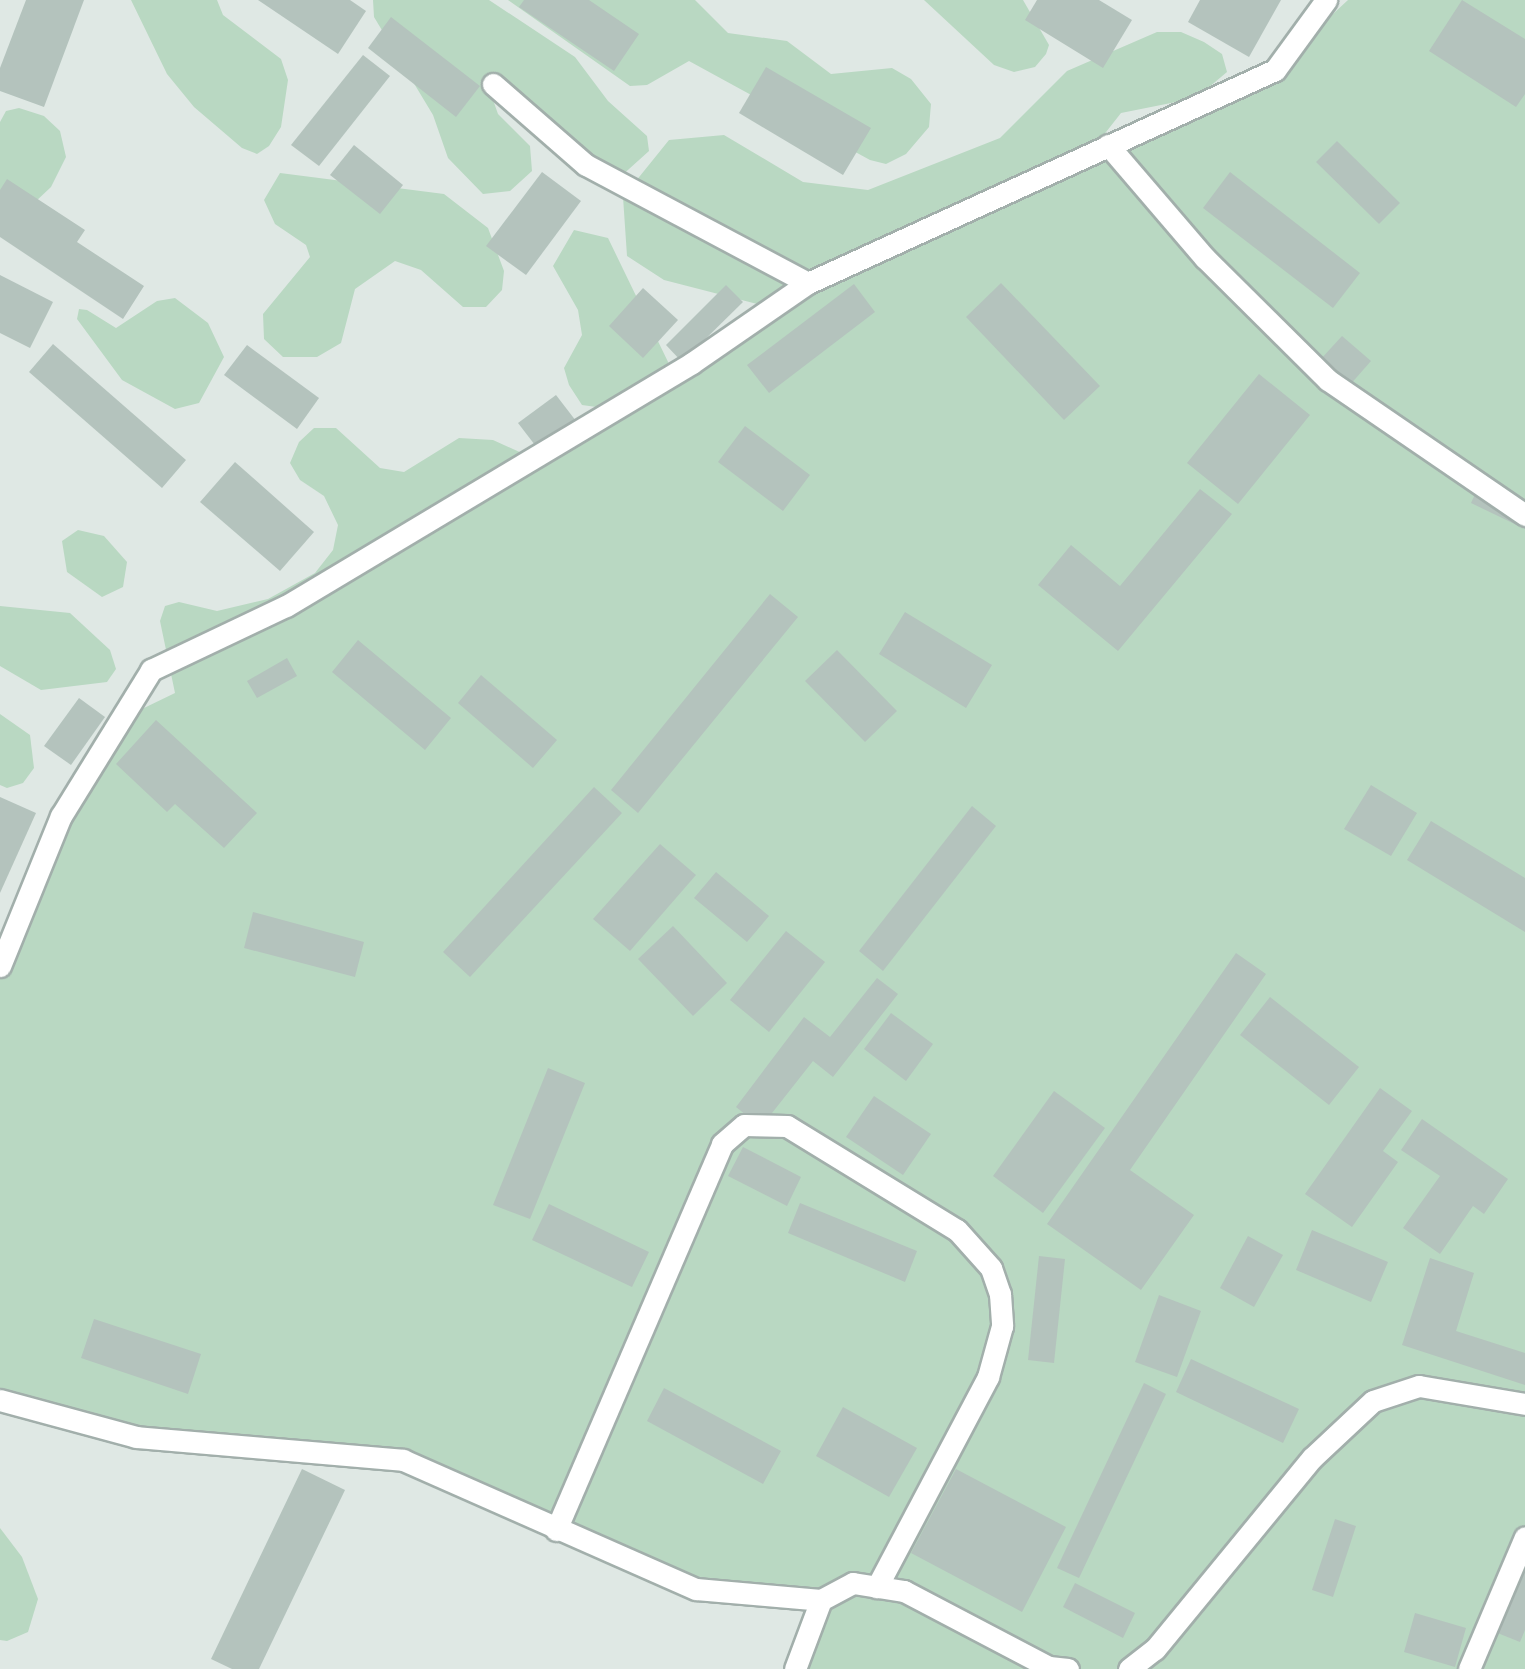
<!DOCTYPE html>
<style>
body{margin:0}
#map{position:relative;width:1525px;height:1669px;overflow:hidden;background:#dfe8e4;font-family:"Fira Sans",sans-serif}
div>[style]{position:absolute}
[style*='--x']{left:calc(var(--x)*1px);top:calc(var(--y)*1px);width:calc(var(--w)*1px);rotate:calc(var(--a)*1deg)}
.green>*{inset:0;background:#b9d8c2}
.building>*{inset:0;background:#b4c3bd}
.roads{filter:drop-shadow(2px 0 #a2afab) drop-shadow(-2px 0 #a2afab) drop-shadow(0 2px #a2afab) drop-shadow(0 -2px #a2afab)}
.service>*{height:21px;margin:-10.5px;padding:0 10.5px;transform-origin:10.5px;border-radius:10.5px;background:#fff}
span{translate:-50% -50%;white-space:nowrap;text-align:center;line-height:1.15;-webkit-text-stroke:5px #eef5f2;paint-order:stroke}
</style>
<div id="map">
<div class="green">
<div style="clip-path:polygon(131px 0,217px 0,223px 15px,281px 59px,288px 80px,281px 127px,269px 146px,257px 154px,242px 148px,194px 107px,167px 74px)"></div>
<div style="clip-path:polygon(373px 0,489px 0,575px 57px,608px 101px,647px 136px,649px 151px,619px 178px,505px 80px,492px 97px,498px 114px,530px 146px,532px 171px,510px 191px,483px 194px,448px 158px,433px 115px,374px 17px)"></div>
<div style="clip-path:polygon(508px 0,695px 0,728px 33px,787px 41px,831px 74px,892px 68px,911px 79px,931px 104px,929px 127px,906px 154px,886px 164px,870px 160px,689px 61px,647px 85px,630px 86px)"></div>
<div style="clip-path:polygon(924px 0,1023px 0,1049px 45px,1046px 54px,1035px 67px,1014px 72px,994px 65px)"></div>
<div style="clip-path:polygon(1348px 0,1525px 0,1525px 1669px,795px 1669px,820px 1600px,696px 1589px,403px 1460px,136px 1437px,0 1400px,0 940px,114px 741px,144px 708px,175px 693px,160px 621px,165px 606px,179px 602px,217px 611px,268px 599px,315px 573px,333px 550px,338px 525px,324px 496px,300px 480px,290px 463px,299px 442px,314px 428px,336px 428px,380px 468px,404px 472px,459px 438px,493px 440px,546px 464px,625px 411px,582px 405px,569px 385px,564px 368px,582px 335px,578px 310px,553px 266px,574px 230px,608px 238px,670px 366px,765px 306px,664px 280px,627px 256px,623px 197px,669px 140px,724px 135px,803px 182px,868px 190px,1000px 138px,1067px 71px,1157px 32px,1181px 32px,1204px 42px,1222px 54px,1227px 72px,1196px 98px,1121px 113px,1099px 141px,1261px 81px)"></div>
<div style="clip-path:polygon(19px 108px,44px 116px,60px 131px,66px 157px,51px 187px,0 235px,0 122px,6px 111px)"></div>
<div style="clip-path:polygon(280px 173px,444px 194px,488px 228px,504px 271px,502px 290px,486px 307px,463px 307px,421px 270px,395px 261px,355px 289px,341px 343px,317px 357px,283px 357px,264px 339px,263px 314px,310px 257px,306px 245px,275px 224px,264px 200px)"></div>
<div style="clip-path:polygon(175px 298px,208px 323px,224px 357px,199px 403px,175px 409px,122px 380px,77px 319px,79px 309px,87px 310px,116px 328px,157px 301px)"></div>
<div style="clip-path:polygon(78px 530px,104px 536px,127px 562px,123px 587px,102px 597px,67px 572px,62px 541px)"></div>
<div style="clip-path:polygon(0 606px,70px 613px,110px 650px,116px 669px,107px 682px,41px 690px,0 666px)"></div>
<div style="clip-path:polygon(0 714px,30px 735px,34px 768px,23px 783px,7px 788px,0 785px)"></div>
<div style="clip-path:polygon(0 1528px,22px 1557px,38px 1599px,28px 1632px,7px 1641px,0 1640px)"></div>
</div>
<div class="building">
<div style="clip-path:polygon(26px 0,84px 0,44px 107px,0 91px,0 68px)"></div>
<div style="clip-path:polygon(258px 0,350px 0,366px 11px,338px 54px)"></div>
<div style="clip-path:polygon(524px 0,589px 0,639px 34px,614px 71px,519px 7px)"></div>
<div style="clip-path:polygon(1037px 0,1099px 0,1132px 20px,1103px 68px,1025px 20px)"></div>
<div style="clip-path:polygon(1200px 0,1281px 0,1249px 57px,1188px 22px)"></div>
<div style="clip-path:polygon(1462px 0,1525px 39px,1525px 94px,1516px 107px,1429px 51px)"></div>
<div style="clip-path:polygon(391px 17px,480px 86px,456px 117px,368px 48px)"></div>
<div style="clip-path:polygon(363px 55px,390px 76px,319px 166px,291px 145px)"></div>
<div style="clip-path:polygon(766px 67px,871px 128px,843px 175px,739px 113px)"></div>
<div style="clip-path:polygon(1337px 141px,1400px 203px,1379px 224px,1316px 162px)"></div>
<div style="clip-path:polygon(354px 145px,403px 185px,380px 214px,330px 175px)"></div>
<div style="clip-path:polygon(542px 172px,581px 201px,526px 275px,486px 246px)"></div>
<div style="clip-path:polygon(1230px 172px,1360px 273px,1333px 308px,1203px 208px)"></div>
<div style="clip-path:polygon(7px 179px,85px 230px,77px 242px,144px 286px,123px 319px,0 237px,0 190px)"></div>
<div style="clip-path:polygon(0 275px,53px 302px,30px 348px,0 333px)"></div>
<div style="clip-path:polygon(1001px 283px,1100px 386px,1064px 420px,966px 317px)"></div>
<div style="clip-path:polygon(854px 284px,875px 312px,769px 393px,747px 365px)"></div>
<div style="clip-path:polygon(726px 285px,743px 302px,682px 362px,666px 345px)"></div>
<div style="clip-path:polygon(643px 288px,678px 320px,643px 358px,609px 326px)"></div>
<div style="clip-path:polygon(1342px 336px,1371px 361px,1349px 386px,1320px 360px)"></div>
<div style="clip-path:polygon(53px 344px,186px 460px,162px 488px,29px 372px)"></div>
<div style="clip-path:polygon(247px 345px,319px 398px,297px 429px,224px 375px)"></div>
<div style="clip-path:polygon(1259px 374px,1310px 415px,1238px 504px,1187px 463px)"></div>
<div style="clip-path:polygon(556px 395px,576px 421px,538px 449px,518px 423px)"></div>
<div style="clip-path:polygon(745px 426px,810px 475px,783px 511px,718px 462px)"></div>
<div style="clip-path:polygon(235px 462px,314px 532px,280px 571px,200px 502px)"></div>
<div style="clip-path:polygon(1482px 479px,1525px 499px,1525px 529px,1471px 503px)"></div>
<div style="clip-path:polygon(1200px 489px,1232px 514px,1118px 651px,1038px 585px,1071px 545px,1120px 586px)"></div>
<div style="clip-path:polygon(770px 594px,798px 617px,638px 813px,611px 790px)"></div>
<div style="clip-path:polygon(905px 612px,992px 665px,966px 708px,879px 654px)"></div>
<div style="clip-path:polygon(358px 640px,451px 718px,425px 750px,332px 672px)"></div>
<div style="clip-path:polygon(837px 650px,897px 711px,865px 742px,805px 681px)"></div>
<div style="clip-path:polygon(287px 658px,297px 676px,257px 698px,247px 681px)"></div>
<div style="clip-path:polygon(481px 675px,557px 740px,533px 768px,458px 703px)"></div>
<div style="clip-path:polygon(79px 698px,105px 717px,71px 765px,44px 746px)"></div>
<div style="clip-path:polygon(156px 720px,257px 813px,224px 848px,175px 804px,167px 812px,116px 764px)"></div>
<div style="clip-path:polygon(1371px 785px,1417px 813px,1391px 856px,1344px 829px)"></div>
<div style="clip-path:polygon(594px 787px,622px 813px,470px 977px,443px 952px)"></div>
<div style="clip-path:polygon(0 797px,36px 813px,0 893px)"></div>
<div style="clip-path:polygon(972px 806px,996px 826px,883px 971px,859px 951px)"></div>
<div style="clip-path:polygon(1431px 821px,1525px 878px,1525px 932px,1407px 860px)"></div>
<div style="clip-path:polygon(660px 844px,696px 875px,630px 951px,593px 919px)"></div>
<div style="clip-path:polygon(716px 872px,769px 916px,747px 942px,694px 898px)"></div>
<div style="clip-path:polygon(253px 912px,364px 942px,355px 977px,244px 948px)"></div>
<div style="clip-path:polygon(673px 926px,727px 983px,693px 1016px,638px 959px)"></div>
<div style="clip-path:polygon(786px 931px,825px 962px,769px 1032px,730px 1000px)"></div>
<div style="clip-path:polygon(1236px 953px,1266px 974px,1130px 1170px,1194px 1215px,1141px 1290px,1047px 1224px)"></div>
<div style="clip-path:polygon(877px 978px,898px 994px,833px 1077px,813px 1061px,761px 1127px,736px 1107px,804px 1017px,830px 1037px)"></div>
<div style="clip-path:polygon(1270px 997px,1359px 1067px,1329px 1105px,1240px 1035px)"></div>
<div style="clip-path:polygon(891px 1013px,933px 1044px,906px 1081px,864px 1049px)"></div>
<div style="clip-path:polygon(548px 1068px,585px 1083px,530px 1219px,493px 1205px)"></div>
<div style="clip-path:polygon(1380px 1088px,1412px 1111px,1383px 1151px,1398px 1162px,1352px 1227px,1305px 1194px)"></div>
<div style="clip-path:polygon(1054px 1091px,1105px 1128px,1043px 1213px,993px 1176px)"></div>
<div style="clip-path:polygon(874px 1096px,931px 1134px,903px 1175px,846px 1137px)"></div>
<div style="clip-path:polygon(1422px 1119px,1508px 1179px,1484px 1214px,1473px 1206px,1440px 1254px,1403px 1228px,1440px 1176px,1401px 1150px)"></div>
<div style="clip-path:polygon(743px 1147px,801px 1177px,787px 1206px,728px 1176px)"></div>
<div style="clip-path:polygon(800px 1203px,917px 1251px,905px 1282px,788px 1233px)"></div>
<div style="clip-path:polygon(549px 1204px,649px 1252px,632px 1287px,532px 1240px)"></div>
<div style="clip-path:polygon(1312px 1230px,1388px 1262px,1371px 1302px,1296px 1270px)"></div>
<div style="clip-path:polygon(1248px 1236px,1283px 1255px,1254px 1307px,1220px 1288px)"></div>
<div style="clip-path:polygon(1039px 1256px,1065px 1259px,1054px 1363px,1028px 1360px)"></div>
<div style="clip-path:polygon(1430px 1258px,1474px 1273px,1456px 1331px,1525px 1353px,1525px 1385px,1402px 1345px)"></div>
<div style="clip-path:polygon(1159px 1295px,1201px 1311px,1177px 1377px,1135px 1362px)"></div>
<div style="clip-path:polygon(94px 1319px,201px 1354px,188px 1394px,81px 1358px)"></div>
<div style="clip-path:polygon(1191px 1359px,1299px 1409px,1283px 1443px,1176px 1392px)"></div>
<div style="clip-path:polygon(1144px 1383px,1166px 1394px,1079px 1578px,1057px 1568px)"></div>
<div style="clip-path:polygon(664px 1388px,781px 1451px,763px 1484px,647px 1421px)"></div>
<div style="clip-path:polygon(843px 1407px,917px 1448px,889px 1497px,816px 1456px)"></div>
<div style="clip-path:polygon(302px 1469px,345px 1490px,259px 1669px,232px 1669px,211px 1659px)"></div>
<div style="clip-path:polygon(956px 1469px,1066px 1527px,1022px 1612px,911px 1553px)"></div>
<div style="clip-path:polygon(1335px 1519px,1356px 1526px,1333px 1597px,1312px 1590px)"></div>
<div style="clip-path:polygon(1525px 1544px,1525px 1630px,1520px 1642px,1490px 1630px)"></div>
<div style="clip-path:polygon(1075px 1583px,1135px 1613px,1123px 1638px,1063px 1607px)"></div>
<div style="clip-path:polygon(1415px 1613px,1466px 1628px,1455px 1667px,1404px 1652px)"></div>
</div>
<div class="roads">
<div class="service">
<div style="--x:493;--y:84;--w:123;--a:41.1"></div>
<div style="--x:586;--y:165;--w:251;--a:28"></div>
<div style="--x:1108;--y:145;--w:149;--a:49.4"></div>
<div style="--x:1205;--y:258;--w:173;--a:44.8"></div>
<div style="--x:1328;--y:380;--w:239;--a:34.4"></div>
<div style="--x:0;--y:966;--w:162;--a:-67.9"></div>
<div style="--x:61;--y:816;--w:172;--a:-58.3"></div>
<div style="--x:151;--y:670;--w:149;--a:-25.4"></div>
<div style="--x:286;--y:606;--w:473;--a:-30.9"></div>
<div style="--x:692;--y:363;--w:141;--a:-34.6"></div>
<div style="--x:808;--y:283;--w:513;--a:-24.52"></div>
<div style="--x:1275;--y:70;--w:87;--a:-53.9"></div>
<div style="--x:0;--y:1400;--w:141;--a:15.2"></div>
<div style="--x:136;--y:1437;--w:268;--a:4.9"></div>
<div style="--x:403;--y:1460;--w:320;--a:23.8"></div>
<div style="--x:696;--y:1589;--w:125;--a:5"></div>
<div style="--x:556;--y:1530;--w:420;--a:-66.7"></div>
<div style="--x:722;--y:1144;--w:29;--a:-41"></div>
<div style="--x:744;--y:1125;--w:43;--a:1.3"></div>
<div style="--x:787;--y:1126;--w:199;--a:31.5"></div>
<div style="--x:957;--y:1230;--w:51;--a:48.2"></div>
<div style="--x:991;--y:1268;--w:28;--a:71"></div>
<div style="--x:1000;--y:1294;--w:32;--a:86"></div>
<div style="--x:1002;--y:1326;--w:53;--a:105.4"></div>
<div style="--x:988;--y:1377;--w:238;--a:117.9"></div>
<div style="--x:795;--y:1669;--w:74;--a:-69.4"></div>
<div style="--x:821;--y:1600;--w:36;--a:-28"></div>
<div style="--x:853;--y:1583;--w:52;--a:8.9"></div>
<div style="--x:904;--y:1591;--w:164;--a:27.7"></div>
<div style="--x:1049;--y:1667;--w:19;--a:6"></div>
<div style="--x:1129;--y:1669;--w:33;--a:-38"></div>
<div style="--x:1155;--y:1649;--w:247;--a:-50.6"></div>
<div style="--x:1312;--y:1458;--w:83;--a:-43.1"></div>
<div style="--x:1373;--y:1401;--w:48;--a:-18.1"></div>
<div style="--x:1419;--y:1386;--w:108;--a:9.6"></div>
<div style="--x:1469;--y:1669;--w:143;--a:-67"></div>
</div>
</div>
</div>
